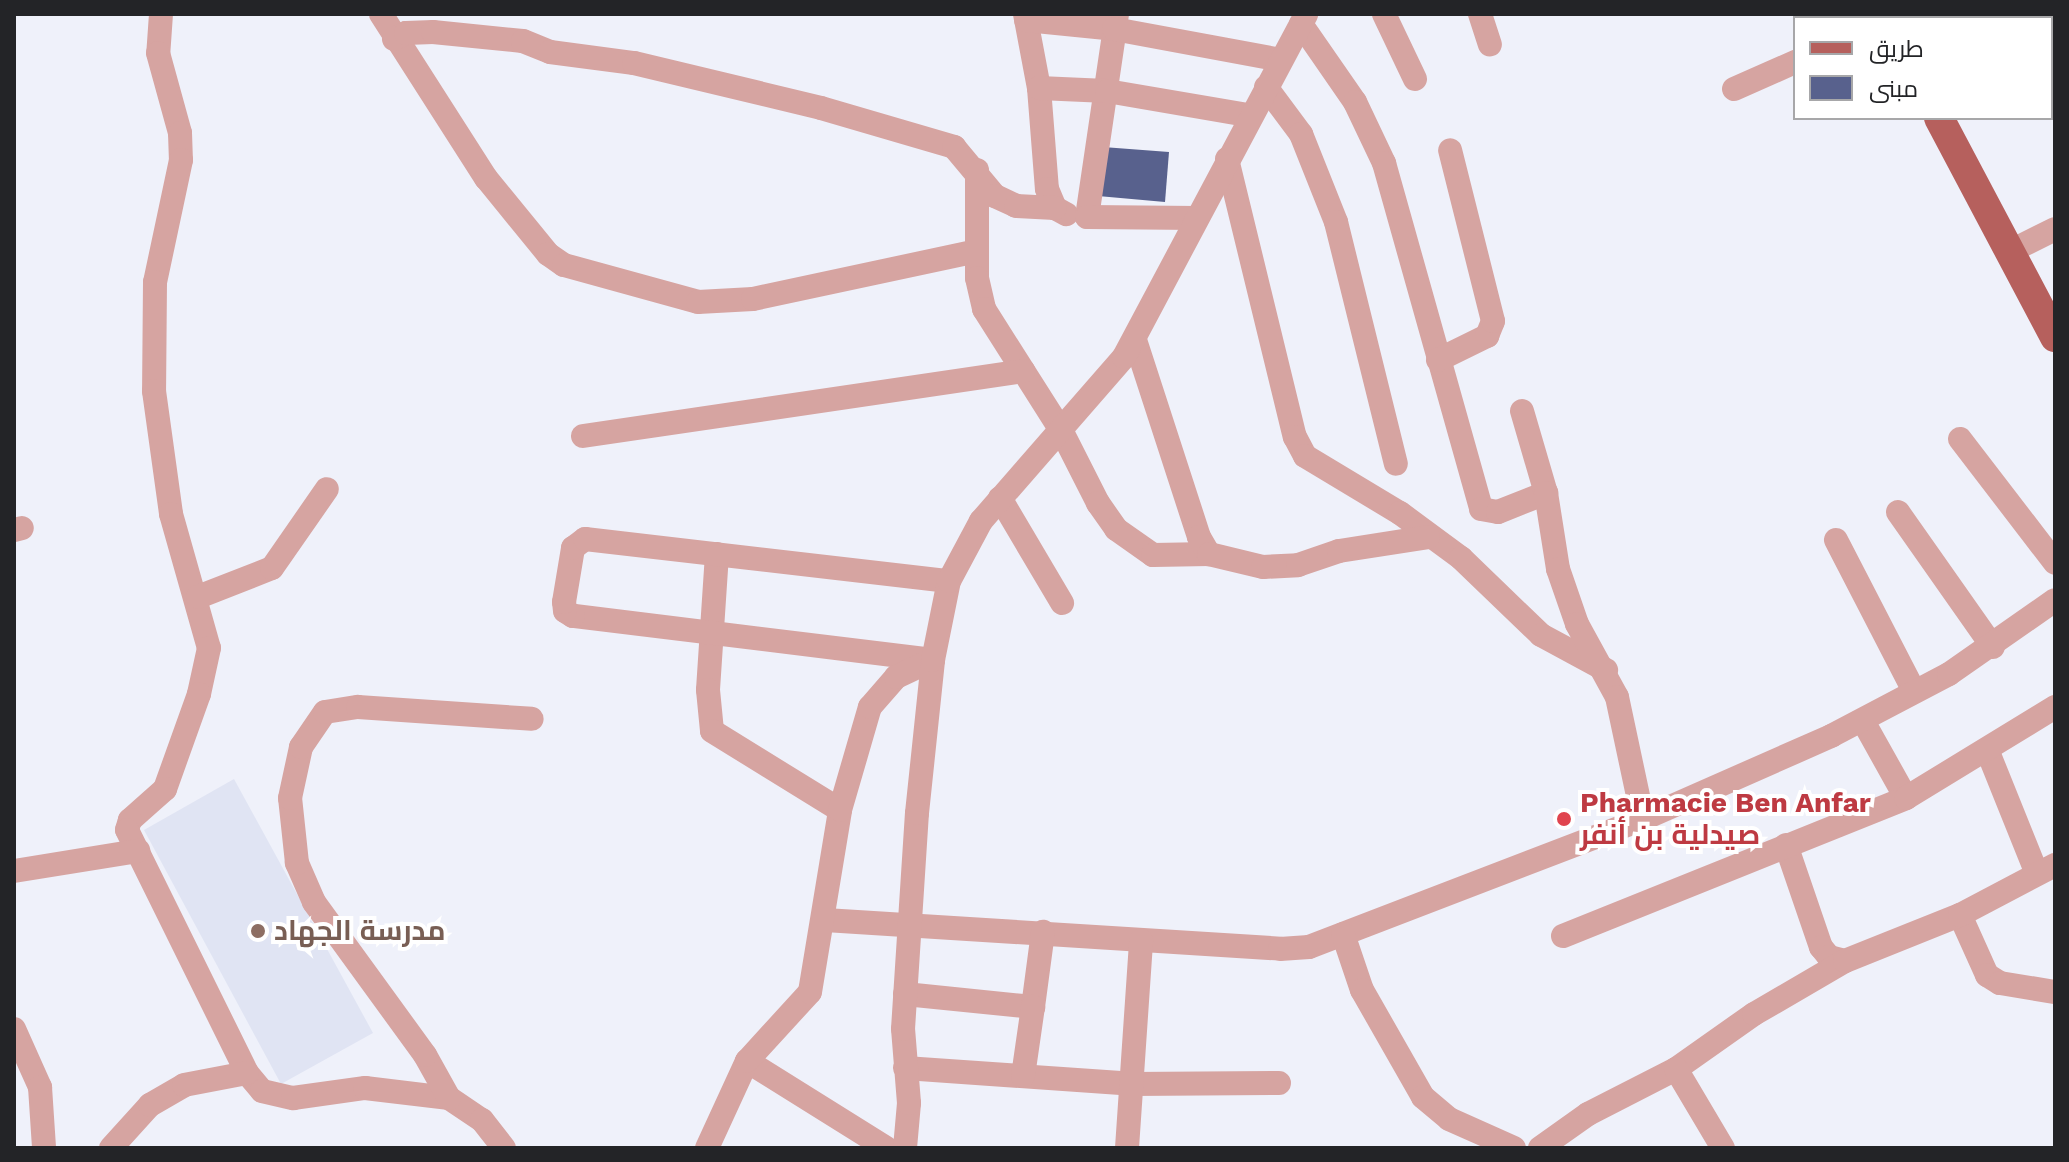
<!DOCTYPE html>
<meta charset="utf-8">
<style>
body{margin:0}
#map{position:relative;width:2069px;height:1162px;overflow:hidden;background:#eff1fa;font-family:"Work Sans",Cairo,sans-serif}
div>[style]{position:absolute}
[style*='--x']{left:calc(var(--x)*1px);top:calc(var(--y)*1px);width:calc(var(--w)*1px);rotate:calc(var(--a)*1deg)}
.built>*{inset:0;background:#e0e4f3}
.building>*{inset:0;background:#58618d}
.minor>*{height:24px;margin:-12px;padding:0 12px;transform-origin:12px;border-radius:12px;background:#d6a4a1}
.major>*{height:30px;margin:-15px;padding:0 15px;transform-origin:15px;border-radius:15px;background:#b6605d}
.dots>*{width:22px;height:22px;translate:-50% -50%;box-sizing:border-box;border:4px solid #fff;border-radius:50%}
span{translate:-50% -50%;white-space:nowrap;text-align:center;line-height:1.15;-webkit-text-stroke:8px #fff;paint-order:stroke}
.health-label{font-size:28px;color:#be3a42;font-weight:700}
.left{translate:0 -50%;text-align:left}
.education-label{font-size:28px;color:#785e54;font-weight:700}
.frame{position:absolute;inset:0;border:16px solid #232427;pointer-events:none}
.legend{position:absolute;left:1793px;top:16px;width:260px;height:104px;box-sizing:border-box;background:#fff;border:2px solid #a7a7a9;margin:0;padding:10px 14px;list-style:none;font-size:24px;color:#232427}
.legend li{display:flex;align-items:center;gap:16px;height:40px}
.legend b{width:40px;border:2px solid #a7a7a9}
</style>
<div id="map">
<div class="built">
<div style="clip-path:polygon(234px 779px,373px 1033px,281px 1084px,144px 830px)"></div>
</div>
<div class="building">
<div style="clip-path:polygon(1103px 147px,1169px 152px,1165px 202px,1098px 196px)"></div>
</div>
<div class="minor">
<div style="--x:161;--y:14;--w:39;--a:94"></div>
<div style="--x:158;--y:53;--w:83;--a:74.6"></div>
<div style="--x:180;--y:133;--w:27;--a:88"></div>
<div style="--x:181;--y:160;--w:125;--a:102"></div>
<div style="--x:155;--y:282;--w:109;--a:90.5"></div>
<div style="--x:154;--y:391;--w:124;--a:82.1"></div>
<div style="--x:171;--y:514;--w:139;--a:74.2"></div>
<div style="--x:209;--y:648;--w:47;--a:102.3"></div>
<div style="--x:199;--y:694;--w:101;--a:109.7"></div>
<div style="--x:165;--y:789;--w:47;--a:138.5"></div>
<div style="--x:130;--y:820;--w:10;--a:107"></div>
<div style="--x:127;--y:830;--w:271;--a:63.7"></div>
<div style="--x:247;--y:1073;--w:23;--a:50"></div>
<div style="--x:262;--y:1091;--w:32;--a:13"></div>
<div style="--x:293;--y:1098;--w:73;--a:-7.9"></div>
<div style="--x:365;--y:1088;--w:85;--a:6.8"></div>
<div style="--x:449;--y:1098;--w:40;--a:34"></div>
<div style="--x:482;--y:1120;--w:36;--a:52"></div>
<div style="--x:381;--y:14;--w:195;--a:57.4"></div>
<div style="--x:486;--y:178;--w:98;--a:50.8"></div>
<div style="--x:548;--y:254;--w:19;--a:35"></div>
<div style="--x:564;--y:265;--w:139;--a:15.4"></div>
<div style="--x:698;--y:302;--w:55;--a:-3.1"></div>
<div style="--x:753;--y:299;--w:228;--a:-12.1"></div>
<div style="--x:1025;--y:14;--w:75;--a:79.3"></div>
<div style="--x:1039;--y:88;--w:101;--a:85.5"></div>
<div style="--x:1047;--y:189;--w:21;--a:67"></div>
<div style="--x:1055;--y:208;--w:13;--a:29"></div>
<div style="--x:1117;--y:14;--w:205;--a:98.4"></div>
<div style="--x:1087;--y:217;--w:110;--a:0.5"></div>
<div style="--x:1384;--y:14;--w:72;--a:64.5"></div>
<div style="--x:1480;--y:14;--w:32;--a:72"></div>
<div style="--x:1026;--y:20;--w:88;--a:5.8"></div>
<div style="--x:1114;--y:29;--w:170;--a:10.5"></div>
<div style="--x:1301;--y:24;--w:95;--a:55.3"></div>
<div style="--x:1355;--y:102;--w:68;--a:64.6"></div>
<div style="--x:1384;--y:163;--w:359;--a:74.3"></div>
<div style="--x:1481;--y:509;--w:17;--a:10"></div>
<div style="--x:1498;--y:512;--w:52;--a:-21.6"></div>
<div style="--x:394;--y:39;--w:13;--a:-27"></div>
<div style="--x:406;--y:33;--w:27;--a:-2"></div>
<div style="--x:433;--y:32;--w:90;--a:5.7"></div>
<div style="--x:523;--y:41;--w:29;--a:22"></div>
<div style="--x:550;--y:52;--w:85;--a:7.5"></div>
<div style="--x:634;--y:63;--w:192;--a:13.5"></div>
<div style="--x:821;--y:108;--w:139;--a:16.3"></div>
<div style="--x:954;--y:147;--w:64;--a:50.1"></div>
<div style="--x:995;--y:196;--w:23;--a:25"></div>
<div style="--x:1016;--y:206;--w:39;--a:3"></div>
<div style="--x:1266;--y:87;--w:59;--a:53.3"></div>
<div style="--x:1301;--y:134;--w:95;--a:68.3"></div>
<div style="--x:1336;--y:222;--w:249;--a:76.1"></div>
<div style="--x:1039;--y:88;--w:68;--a:2.5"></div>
<div style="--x:1107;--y:91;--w:143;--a:9.7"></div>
<div style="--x:1734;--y:89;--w:67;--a:-23.9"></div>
<div style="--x:1227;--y:159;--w:286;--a:76.3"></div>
<div style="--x:1295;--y:437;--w:21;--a:62"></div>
<div style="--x:1305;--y:456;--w:111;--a:31"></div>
<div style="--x:1400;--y:513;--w:76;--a:36.4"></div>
<div style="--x:1461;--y:558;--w:111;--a:43.9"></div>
<div style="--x:1541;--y:635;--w:74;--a:28.3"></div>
<div style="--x:977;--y:170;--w:108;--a:90"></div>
<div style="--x:977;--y:278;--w:32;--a:77"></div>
<div style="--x:984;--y:309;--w:146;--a:57.6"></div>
<div style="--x:1062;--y:432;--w:80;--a:63.1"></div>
<div style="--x:1098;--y:503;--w:32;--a:55"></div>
<div style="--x:1116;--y:529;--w:45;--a:35.1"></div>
<div style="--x:1153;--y:555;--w:56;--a:-1"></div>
<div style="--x:2009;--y:252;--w:51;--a:-26.6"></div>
<div style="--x:1135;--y:340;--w:207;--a:72"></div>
<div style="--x:1199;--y:537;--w:20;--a:60"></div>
<div style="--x:1209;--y:554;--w:56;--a:13.5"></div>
<div style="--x:1263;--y:567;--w:35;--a:-3"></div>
<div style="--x:1298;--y:565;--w:43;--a:-18.9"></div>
<div style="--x:1339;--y:551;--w:90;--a:-8.9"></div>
<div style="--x:1438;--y:360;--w:55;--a:-26.1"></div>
<div style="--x:1487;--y:336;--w:16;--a:-68"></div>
<div style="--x:1493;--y:321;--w:176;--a:-104.1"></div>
<div style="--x:1522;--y:411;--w:85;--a:73.7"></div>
<div style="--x:1546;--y:493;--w:77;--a:81"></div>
<div style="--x:1558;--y:569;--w:58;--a:70.9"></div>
<div style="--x:1577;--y:624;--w:83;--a:61.3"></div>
<div style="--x:1617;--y:697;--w:125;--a:78"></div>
<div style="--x:583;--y:436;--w:445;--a:-8.4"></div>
<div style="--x:1960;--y:439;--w:156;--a:52.5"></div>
<div style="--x:1000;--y:498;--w:122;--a:59.4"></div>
<div style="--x:1898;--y:512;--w:165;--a:54.9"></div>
<div style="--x:14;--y:530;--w:8;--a:-14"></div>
<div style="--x:1836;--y:540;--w:170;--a:62.7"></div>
<div style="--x:717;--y:554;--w:136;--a:93.8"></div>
<div style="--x:708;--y:690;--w:41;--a:84.4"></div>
<div style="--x:712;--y:731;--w:150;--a:31.7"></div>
<div style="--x:198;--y:597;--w:79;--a:-21.4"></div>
<div style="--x:272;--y:568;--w:96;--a:-55.2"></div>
<div style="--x:933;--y:660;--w:363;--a:-173"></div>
<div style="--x:573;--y:616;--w:9;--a:-148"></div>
<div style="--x:565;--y:611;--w:9;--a:-96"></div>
<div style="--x:564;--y:602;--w:55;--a:-80.5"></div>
<div style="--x:573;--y:548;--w:15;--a:-37"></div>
<div style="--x:585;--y:539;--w:366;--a:6.6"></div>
<div style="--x:1863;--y:721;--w:88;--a:60.8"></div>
<div style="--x:1988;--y:752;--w:131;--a:68.1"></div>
<div style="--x:1786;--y:845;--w:108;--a:71.1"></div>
<div style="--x:1821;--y:947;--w:13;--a:51"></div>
<div style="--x:1829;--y:957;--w:16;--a:14"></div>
<div style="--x:14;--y:871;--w:126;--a:-9.2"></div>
<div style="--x:1960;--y:915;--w:66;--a:65.8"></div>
<div style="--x:1987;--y:975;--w:15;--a:32"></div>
<div style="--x:2000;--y:983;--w:56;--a:9.3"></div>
<div style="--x:825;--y:920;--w:456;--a:3.6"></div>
<div style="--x:1280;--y:949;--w:29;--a:-4"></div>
<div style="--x:1309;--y:947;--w:358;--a:-21"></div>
<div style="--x:1643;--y:819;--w:206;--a:-23.8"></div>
<div style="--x:1831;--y:736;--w:133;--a:-27.7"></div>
<div style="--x:1949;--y:674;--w:129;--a:-34.9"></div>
<div style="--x:1343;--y:934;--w:59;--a:71.3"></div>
<div style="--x:1362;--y:990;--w:123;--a:60.3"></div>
<div style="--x:1423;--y:1097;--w:34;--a:40"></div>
<div style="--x:1449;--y:1119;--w:71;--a:24"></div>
<div style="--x:1563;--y:936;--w:370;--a:-21.9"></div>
<div style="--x:1906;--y:798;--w:175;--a:-31.4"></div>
<div style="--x:905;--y:994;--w:129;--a:5.8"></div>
<div style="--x:1033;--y:1007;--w:76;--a:-82.4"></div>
<div style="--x:14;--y:1029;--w:64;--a:65.9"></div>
<div style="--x:40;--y:1087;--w:61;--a:86.2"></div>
<div style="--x:747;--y:1061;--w:164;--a:32"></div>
<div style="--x:905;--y:1068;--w:227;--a:4"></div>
<div style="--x:1131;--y:1084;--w:148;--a:-0.4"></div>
<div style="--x:1676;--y:1069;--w:95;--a:-35.2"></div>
<div style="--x:1754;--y:1014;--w:105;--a:-30.2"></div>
<div style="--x:1845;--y:961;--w:124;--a:-21.8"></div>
<div style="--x:1960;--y:915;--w:107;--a:-27.8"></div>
<div style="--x:1023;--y:1076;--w:70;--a:-81.8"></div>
<div style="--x:449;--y:1098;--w:49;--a:-119.2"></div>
<div style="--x:425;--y:1055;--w:189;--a:-126"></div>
<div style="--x:314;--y:902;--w:43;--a:-113.6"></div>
<div style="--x:297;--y:863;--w:65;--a:-96.1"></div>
<div style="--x:290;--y:798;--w:52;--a:-77.8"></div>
<div style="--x:301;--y:747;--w:42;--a:-55.6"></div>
<div style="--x:325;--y:712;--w:33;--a:-9"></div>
<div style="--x:358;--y:707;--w:174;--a:3.9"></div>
<div style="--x:111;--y:1148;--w:58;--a:-47.8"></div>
<div style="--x:150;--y:1105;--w:39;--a:-30"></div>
<div style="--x:184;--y:1085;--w:64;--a:-10.8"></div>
<div style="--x:707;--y:1148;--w:96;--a:-65.3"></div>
<div style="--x:747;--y:1061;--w:93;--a:-47.6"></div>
<div style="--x:810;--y:992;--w:184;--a:-80.6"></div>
<div style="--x:840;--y:810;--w:107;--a:-73.8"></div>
<div style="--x:870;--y:707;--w:40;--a:-49"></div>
<div style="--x:896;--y:677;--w:38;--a:-25"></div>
<div style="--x:905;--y:1148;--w:45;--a:-84.9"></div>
<div style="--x:909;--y:1103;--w:74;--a:-94.6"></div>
<div style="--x:903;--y:1029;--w:216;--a:-86.3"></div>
<div style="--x:917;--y:813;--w:154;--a:-84"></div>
<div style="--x:933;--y:660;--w:81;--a:-78.6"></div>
<div style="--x:949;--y:581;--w:68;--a:-61.9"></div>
<div style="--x:981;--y:521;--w:218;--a:-48.9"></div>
<div style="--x:1124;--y:357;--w:388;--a:-62"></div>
<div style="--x:1127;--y:1148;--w:208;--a:-86.1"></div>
<div style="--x:1540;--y:1148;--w:59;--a:-35.3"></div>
<div style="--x:1588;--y:1114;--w:99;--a:-27.1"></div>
<div style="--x:1676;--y:1069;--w:92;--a:59.3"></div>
</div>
<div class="major">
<div style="--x:1883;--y:14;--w:4;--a:63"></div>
<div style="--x:1939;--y:118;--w:248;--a:62.1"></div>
</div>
<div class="dots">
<div style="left:1564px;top:819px;background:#e0444e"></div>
<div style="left:258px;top:931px;background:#8d6e63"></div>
</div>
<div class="health-label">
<span class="left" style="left:1580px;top:819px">Pharmacie Ben Anfar<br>صيدلية بن أنفر</span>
</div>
<div class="education-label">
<span class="left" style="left:274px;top:931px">مدرسة الجهاد</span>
</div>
<div class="frame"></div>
<ul class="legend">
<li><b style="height:10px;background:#b6605d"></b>طريق</li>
<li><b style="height:22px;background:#58618d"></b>مبنى</li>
</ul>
</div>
